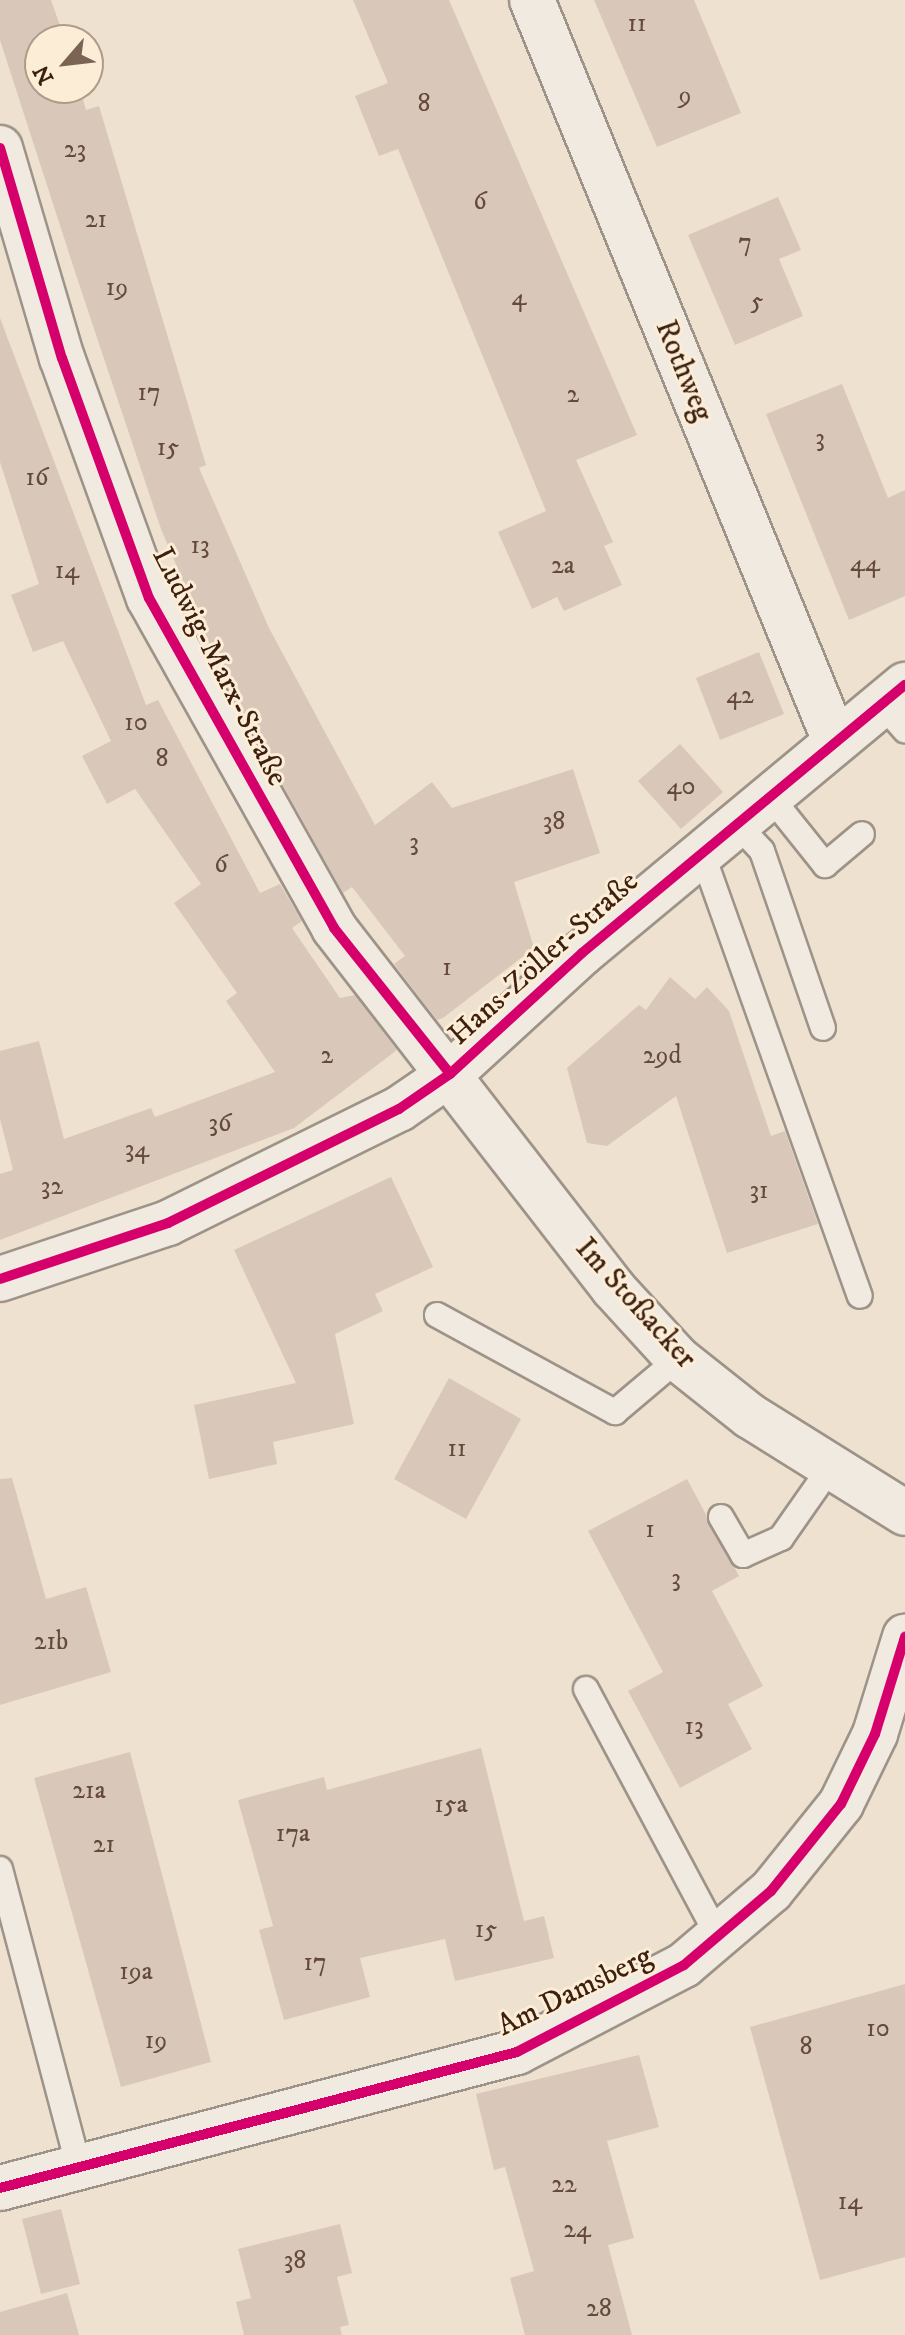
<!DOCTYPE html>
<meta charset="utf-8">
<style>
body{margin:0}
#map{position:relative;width:905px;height:2335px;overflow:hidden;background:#eee1cf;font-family:"IM FELL DW Pica",serif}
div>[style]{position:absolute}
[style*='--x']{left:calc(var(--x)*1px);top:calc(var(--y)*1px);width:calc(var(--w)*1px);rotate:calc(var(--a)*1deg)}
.building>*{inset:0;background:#d9c8ba}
.roads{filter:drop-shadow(2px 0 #9e9388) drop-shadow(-2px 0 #9e9388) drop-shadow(0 2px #9e9388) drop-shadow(0 -2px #9e9388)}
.service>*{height:24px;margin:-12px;padding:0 12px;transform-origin:12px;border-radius:12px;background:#f0eae0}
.minor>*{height:44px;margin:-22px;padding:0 22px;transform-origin:22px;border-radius:22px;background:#f0eae0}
.cycleway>*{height:10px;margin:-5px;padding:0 5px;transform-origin:5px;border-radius:5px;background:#d6006c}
span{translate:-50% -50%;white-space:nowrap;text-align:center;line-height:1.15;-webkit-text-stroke:6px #fcedd7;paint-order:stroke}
.number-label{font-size:26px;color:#654a3b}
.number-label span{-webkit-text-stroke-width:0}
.street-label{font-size:30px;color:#3e2011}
.north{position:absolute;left:24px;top:24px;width:80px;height:80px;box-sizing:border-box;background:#fcedd7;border:2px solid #b09b88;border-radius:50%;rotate:242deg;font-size:22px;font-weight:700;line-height:32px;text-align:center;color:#3e2011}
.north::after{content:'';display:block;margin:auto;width:28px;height:36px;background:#7c6454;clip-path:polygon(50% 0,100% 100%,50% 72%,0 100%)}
</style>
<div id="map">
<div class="building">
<div style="clip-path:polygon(0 0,51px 0,65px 40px,40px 40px,40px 88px,80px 88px,86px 110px,99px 106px,206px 465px,199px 468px,269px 628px,375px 825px,432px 782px,452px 808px,573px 769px,600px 853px,514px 882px,534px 948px,443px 1018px,437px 1020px,394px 964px,405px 956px,352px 887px,343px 893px,228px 687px,161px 529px,77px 278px,0 40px)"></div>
<div style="clip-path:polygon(353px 0,449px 0,637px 435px,576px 460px,613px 542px,604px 546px,622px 585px,564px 611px,557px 597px,532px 609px,498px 532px,546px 511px,398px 149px,379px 156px,355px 96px,388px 83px)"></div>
<div style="clip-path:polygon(594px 0,694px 0,741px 113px,657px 147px)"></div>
<div style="clip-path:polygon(778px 197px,801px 250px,779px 259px,803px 316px,735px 345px,688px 235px)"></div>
<div style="clip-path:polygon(0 318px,146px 705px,158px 700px,260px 893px,280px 884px,302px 921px,292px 928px,340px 998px,355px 995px,397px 1050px,294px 1128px,0 1240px,0 1174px,13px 1170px,0 1119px,0 1051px,39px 1041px,64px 1139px,151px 1108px,155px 1117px,275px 1072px,226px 1001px,237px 993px,174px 903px,201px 884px,135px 789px,107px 804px,82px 756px,111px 741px,63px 641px,33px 652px,11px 595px,39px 584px,0 462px)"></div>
<div style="clip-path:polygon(842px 384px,888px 498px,905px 490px,905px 596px,849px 620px,766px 414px)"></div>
<div style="clip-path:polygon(759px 652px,784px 714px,720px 740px,696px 678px)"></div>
<div style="clip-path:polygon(680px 744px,723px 792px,681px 829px,638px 781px)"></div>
<div style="clip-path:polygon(670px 977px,695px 999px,707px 987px,729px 1011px,771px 1136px,785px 1131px,818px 1224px,727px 1253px,676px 1096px,607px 1146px,587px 1143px,567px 1068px,639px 1005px,646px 1010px)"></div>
<div style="clip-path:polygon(391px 1177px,433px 1267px,375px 1294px,383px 1311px,335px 1334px,354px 1424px,273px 1442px,277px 1464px,209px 1479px,194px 1405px,296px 1383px,234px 1250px)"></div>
<div style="clip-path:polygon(449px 1378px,521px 1419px,466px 1519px,394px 1479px)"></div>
<div style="clip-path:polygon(12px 1478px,46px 1599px,86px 1587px,111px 1672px,0 1705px,0 1479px)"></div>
<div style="clip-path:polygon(687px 1479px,739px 1576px,712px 1591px,763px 1686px,728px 1704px,752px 1749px,680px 1788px,628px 1691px,663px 1672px,588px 1531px)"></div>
<div style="clip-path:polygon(481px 1748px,524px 1921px,544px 1916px,554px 1958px,455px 1981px,445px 1939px,360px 1958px,370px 1997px,284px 2020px,259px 1930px,273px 1926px,238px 1800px,324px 1777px,327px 1790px)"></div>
<div style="clip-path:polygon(130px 1752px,211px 2062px,121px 2087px,34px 1778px)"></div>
<div style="clip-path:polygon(905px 1984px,905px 2257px,820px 2280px,750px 2027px)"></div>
<div style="clip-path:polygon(639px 2055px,659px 2127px,607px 2141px,634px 2238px,608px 2245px,632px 2335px,525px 2335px,510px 2278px,534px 2271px,505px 2167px,494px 2170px,476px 2094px)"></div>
<div style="clip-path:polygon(61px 2209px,80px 2284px,41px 2294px,22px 2219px)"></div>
<div style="clip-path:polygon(340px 2224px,352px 2273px,337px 2277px,349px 2325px,340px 2327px,342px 2335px,244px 2335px,236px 2302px,251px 2298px,238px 2249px)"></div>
<div style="clip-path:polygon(67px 2293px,79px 2335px,0 2335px,0 2312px)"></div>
</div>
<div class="roads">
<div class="service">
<div style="--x:882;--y:704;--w:35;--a:49"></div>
<div style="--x:769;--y:795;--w:90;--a:51.3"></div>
<div style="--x:825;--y:865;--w:48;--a:-40"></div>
<div style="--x:736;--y:823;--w:38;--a:47"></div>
<div style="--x:762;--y:851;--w:187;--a:71"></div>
<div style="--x:702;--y:853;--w:470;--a:70.4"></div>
<div style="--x:437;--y:1315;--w:203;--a:28.6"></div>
<div style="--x:615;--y:1412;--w:82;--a:-40.1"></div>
<div style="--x:721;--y:1517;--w:44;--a:59.9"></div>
<div style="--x:743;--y:1555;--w:42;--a:-24.1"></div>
<div style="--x:781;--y:1538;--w:85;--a:-55"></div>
<div style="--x:586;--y:1689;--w:282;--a:61.9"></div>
<div style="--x:0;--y:1869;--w:309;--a:75.2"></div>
</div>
<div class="minor">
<div style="--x:532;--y:0;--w:801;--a:67.76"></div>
<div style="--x:0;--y:148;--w:219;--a:73.6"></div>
<div style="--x:62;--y:358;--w:255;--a:70.1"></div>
<div style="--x:149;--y:598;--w:378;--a:60.7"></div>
<div style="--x:334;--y:928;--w:455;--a:52.2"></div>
<div style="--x:613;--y:1288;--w:96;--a:47.5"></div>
<div style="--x:678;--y:1359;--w:92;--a:38.4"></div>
<div style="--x:750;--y:1416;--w:183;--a:32"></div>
<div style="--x:0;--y:1279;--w:177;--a:-18.4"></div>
<div style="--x:168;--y:1223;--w:258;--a:-26.3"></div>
<div style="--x:399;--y:1109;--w:62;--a:-34.5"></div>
<div style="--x:450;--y:1074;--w:179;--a:-42.5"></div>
<div style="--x:582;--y:953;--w:420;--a:-39.7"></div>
<div style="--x:0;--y:2188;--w:535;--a:-14.74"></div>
<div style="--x:517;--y:2052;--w:188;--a:-27.5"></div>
<div style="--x:684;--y:1965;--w:114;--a:-40.4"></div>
<div style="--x:771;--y:1891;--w:112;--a:-51.2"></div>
<div style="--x:841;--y:1804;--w:78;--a:-64.1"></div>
<div style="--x:875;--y:1734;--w:102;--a:-72.8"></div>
</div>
</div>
<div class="cycleway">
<div style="--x:0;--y:148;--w:219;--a:73.6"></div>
<div style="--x:62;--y:358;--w:255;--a:70.1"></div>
<div style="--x:149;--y:598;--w:378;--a:60.7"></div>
<div style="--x:334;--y:928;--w:186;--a:51.5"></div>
<div style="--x:0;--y:1279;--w:177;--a:-18.4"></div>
<div style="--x:168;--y:1223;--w:258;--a:-26.3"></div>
<div style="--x:399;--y:1109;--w:62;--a:-34.5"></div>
<div style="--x:450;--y:1074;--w:179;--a:-42.5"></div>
<div style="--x:582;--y:953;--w:420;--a:-39.7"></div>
<div style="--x:0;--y:2188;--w:535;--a:-14.74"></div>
<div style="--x:517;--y:2052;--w:188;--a:-27.5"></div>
<div style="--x:684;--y:1965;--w:114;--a:-40.4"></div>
<div style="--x:771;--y:1891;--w:112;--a:-51.2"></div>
<div style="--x:841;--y:1804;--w:78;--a:-64.1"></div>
<div style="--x:875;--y:1734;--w:102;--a:-72.8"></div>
</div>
<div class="number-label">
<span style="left:637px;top:24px">11</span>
<span style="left:685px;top:96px">9</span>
<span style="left:424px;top:104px">8</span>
<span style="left:75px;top:150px">23</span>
<span style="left:480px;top:202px">6</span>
<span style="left:96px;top:220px">21</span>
<span style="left:745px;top:243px">7</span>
<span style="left:117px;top:288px">19</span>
<span style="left:519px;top:298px">4</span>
<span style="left:757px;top:302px">5</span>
<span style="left:149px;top:393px">17</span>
<span style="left:573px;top:395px">2</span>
<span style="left:820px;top:439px">3</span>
<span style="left:168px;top:448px">15</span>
<span style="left:37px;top:478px">16</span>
<span style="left:200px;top:546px">13</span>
<span style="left:865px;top:564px">44</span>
<span style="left:563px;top:566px">2a</span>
<span style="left:67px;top:571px">14</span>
<span style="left:740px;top:696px">42</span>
<span style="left:136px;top:723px">10</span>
<span style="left:162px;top:759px">8</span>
<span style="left:681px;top:787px">40</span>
<span style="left:554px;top:822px">38</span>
<span style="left:414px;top:843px">3</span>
<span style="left:221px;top:865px">6</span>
<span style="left:447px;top:968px">1</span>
<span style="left:327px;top:1056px">2</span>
<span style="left:662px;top:1056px">29d</span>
<span style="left:220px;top:1124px">36</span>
<span style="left:137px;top:1150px">34</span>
<span style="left:52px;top:1187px">32</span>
<span style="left:759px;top:1191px">31</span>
<span style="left:457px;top:1449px">11</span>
<span style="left:650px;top:1530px">1</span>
<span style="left:676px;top:1579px">3</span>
<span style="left:51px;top:1642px">21b</span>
<span style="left:694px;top:1727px">13</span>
<span style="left:89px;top:1791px">21a</span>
<span style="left:451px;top:1805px">15a</span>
<span style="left:293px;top:1834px">17a</span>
<span style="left:104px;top:1845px">21</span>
<span style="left:486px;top:1930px">15</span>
<span style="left:315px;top:1963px">17</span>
<span style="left:136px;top:1972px">19a</span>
<span style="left:878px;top:2029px">10</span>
<span style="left:156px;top:2041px">19</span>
<span style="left:806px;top:2047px">8</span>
<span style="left:564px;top:2185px">22</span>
<span style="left:850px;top:2202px">14</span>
<span style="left:577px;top:2230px">24</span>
<span style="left:295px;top:2261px">38</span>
<span style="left:599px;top:2309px">28</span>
</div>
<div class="street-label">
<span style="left:683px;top:371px;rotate:68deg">Rothweg</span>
<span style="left:219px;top:667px;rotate:63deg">Ludwig-Marx-Straße</span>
<span style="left:544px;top:959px;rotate:-42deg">Hans-Zöller-Straße</span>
<span style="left:635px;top:1304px;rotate:48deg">Im Stoßacker</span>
<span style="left:575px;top:1992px;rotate:-26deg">Am Damsberg</span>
</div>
<div class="north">N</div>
</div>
